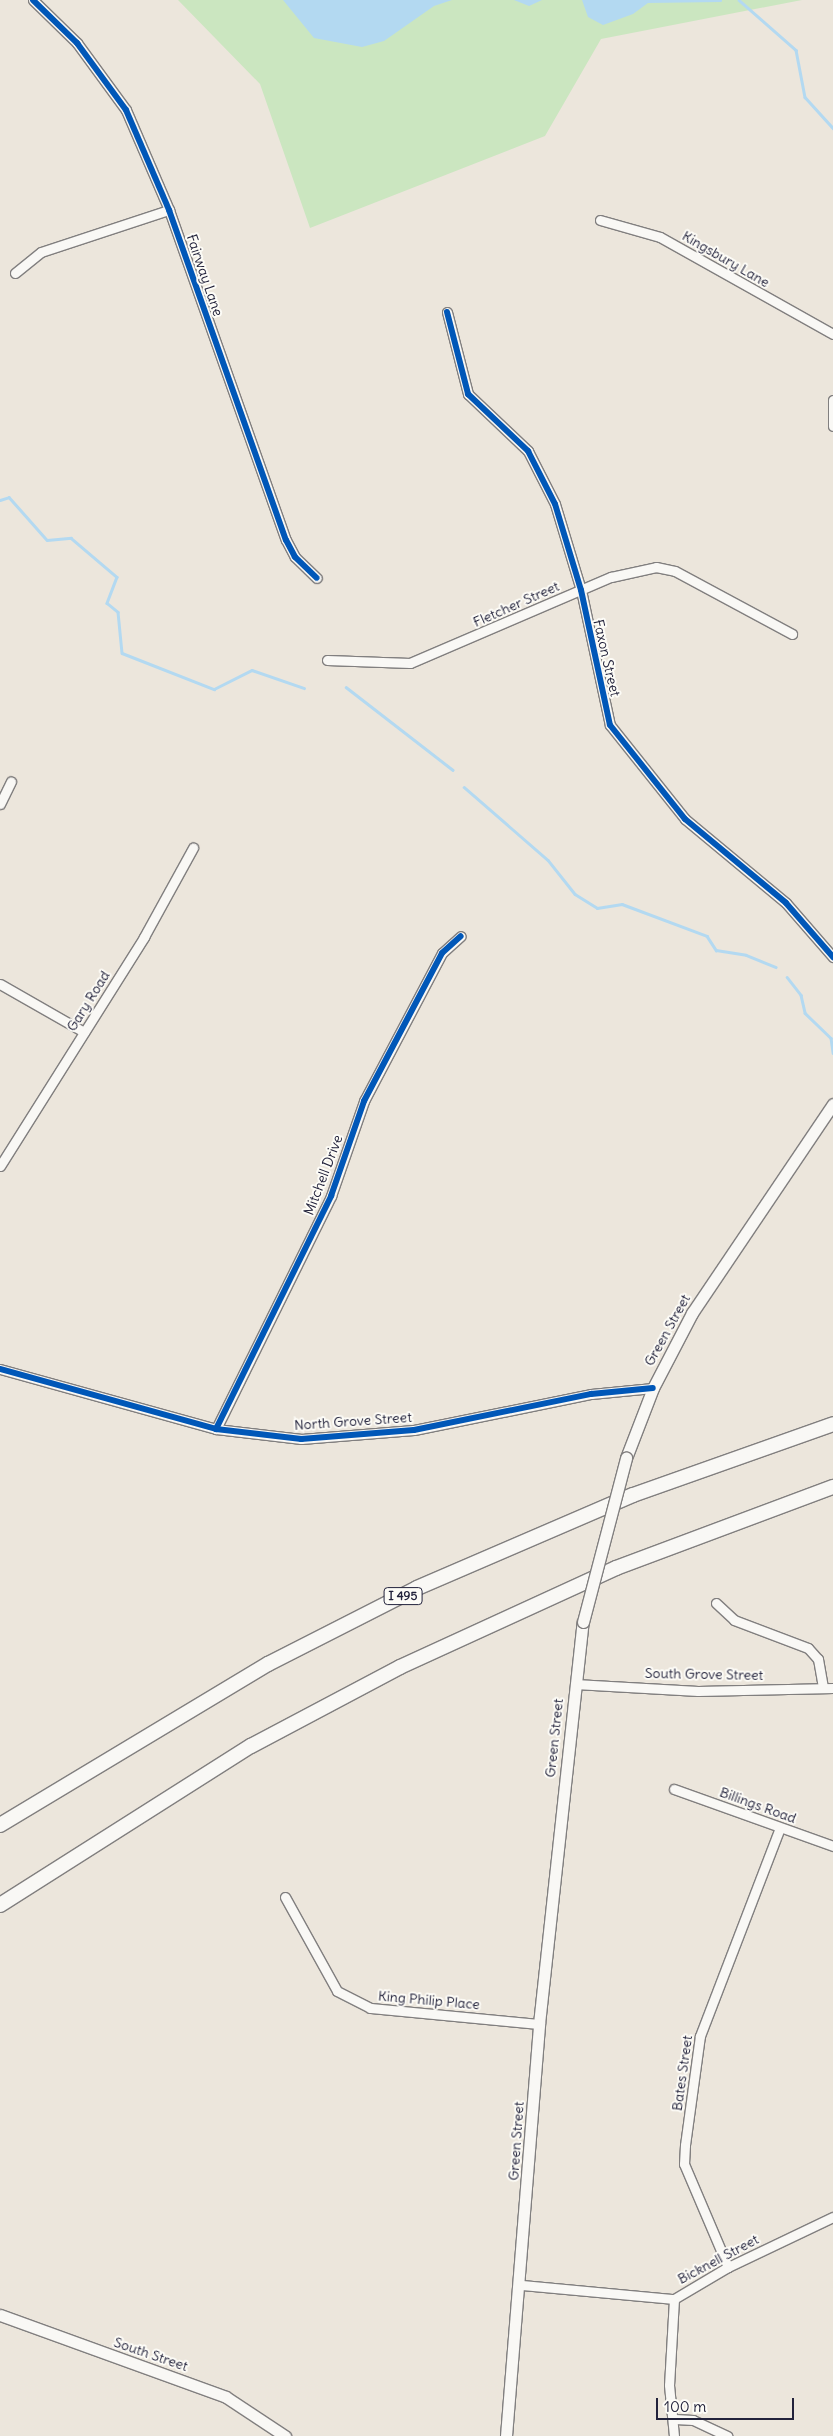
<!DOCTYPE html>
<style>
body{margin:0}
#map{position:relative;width:833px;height:2436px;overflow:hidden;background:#ece6dc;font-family:Delius,sans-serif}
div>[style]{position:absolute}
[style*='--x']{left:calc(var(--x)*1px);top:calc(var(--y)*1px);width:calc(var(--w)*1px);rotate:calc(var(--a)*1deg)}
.green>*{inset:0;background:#cbe6c0}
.water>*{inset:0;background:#b3d9f1}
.stream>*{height:2.5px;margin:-1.25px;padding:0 1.25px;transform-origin:1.25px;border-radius:1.25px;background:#b3d9f1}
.roads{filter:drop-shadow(1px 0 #817f7f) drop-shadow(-1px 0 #817f7f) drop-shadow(0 1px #817f7f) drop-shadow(0 -1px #817f7f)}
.minor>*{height:9px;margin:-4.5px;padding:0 4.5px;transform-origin:4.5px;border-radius:4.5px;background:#f9f8f5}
.major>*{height:11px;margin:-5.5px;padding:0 5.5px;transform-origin:5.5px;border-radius:5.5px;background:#f9f8f5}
.highway>*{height:14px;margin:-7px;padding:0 7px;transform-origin:7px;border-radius:7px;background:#f9f8f5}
.bridges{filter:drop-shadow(1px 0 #817f7f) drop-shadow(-1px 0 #817f7f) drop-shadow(0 1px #817f7f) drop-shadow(0 -1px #817f7f)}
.major-bridge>*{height:11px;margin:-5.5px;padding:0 5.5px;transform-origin:5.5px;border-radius:5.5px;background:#f9f8f5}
.cycleway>*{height:6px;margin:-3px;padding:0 3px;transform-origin:3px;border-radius:3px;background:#0057b8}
span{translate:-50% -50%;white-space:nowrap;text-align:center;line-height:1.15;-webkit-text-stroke:4px #fdfcf7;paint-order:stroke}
.shield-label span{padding:1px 4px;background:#fdfcf7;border:1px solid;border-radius:4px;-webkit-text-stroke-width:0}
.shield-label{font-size:12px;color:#22223b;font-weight:700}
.street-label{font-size:14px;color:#22223b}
.scale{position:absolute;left:656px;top:2398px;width:138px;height:22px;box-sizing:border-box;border:2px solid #22223b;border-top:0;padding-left:6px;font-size:15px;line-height:18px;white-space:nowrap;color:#22223b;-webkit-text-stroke:4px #fdfcf7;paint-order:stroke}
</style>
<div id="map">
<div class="green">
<div style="clip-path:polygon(178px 0,802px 0,601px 39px,545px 136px,310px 228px,260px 84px)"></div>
</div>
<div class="water">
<div style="clip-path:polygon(283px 0,452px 0,434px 6px,384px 41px,362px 47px,314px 38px)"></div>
<div style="clip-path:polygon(514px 0,542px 0,529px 6px)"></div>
<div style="clip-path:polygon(582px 0,652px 0,633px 14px,603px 25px,588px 17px)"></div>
</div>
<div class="stream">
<div style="--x:739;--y:0;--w:76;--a:41.3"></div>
<div style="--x:796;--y:50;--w:48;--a:79.2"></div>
<div style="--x:805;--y:97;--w:42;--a:47.9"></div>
<div style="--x:647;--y:1;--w:73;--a:-0.8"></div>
<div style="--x:0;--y:500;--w:9;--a:-18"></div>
<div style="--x:9;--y:497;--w:57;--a:48.5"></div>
<div style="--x:47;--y:540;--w:24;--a:-5"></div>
<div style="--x:71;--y:538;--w:60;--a:40.3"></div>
<div style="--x:117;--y:577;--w:28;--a:111"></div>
<div style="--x:107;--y:603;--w:14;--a:39"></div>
<div style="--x:118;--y:612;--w:41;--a:84.4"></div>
<div style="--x:122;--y:653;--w:99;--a:21.4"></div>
<div style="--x:214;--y:689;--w:42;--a:-26.6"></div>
<div style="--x:252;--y:670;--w:55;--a:19.1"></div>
<div style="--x:346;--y:687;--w:135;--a:37.8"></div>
<div style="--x:464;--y:787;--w:111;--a:41"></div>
<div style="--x:548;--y:860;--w:43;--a:51.5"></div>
<div style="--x:575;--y:894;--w:26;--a:32"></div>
<div style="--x:597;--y:908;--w:25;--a:-9"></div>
<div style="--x:622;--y:904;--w:91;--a:20.6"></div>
<div style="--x:707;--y:936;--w:17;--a:57"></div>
<div style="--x:716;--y:950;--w:30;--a:9"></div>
<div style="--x:746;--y:955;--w:32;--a:22"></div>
<div style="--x:787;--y:977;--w:23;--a:52"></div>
<div style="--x:801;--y:995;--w:18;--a:77"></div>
<div style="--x:805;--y:1013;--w:36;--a:44"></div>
<div style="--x:831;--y:1038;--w:15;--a:82"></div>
</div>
<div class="roads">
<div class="minor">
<div style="--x:33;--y:0;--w:62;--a:44.3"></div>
<div style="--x:77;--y:43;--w:83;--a:53.8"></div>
<div style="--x:126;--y:110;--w:109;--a:66.7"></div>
<div style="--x:169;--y:210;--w:350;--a:70.5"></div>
<div style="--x:286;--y:540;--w:19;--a:62"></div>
<div style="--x:295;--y:557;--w:30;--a:44"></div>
<div style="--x:600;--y:220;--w:62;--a:15.8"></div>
<div style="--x:660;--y:237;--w:198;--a:29.3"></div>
<div style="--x:15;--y:273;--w:33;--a:-39"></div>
<div style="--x:41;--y:252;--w:135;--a:-18.2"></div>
<div style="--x:447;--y:312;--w:85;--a:75.6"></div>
<div style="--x:468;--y:394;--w:83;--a:43.5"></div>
<div style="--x:528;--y:451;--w:59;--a:63"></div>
<div style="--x:555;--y:504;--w:90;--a:73.2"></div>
<div style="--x:581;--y:590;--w:138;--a:77.9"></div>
<div style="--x:610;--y:725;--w:120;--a:51.4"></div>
<div style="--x:685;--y:819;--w:131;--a:39.7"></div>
<div style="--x:786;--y:903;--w:72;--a:49"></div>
<div style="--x:833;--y:400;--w:26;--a:90"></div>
<div style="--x:327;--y:660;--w:83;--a:2.1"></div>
<div style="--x:410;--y:663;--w:219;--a:-23.2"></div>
<div style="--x:611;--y:577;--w:46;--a:-12.5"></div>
<div style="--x:656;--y:567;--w:19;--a:12"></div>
<div style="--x:675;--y:571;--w:133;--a:28.3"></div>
<div style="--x:0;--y:804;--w:25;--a:-64"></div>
<div style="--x:0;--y:984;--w:97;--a:29.7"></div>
<div style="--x:0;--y:1166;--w:271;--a:-57.8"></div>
<div style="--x:144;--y:937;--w:102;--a:-61.2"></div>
<div style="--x:0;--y:1369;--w:224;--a:15.5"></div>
<div style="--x:216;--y:1429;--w:86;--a:6.7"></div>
<div style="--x:301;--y:1439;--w:113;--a:-4.6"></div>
<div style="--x:414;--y:1430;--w:181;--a:-11.5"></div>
<div style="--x:591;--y:1394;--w:62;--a:-5.5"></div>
<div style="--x:216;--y:1429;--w:260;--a:-63.7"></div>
<div style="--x:331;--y:1196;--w:101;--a:-70.8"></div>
<div style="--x:364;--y:1101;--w:167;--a:-62.2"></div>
<div style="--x:442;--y:953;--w:25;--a:-42"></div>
<div style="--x:716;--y:1603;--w:25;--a:43"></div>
<div style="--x:734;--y:1620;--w:79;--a:20.7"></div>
<div style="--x:808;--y:1648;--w:15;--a:48"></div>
<div style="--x:818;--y:1659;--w:29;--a:80"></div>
<div style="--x:575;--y:1684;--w:123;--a:3.3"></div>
<div style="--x:698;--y:1691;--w:135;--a:-1.3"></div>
<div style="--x:674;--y:1789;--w:169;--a:19.7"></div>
<div style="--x:285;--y:1897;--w:107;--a:61"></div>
<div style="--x:337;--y:1991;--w:37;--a:27"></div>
<div style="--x:370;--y:2008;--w:170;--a:5.4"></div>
<div style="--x:728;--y:2267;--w:112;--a:-113.1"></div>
<div style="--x:684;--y:2164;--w:19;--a:-87"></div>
<div style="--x:685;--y:2145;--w:110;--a:-82.2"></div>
<div style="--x:700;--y:2036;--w:223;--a:-69"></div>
<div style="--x:522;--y:2285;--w:153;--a:5.3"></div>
<div style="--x:674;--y:2299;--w:63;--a:-30.7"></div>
<div style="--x:728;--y:2267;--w:116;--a:-25.5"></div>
<div style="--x:674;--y:2299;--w:86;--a:93.3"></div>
<div style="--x:669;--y:2385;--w:51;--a:84.4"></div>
<div style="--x:675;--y:2419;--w:18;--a:3"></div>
<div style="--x:693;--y:2420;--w:38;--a:25"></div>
</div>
<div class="major">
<div style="--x:626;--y:1458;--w:75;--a:-68.9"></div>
<div style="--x:653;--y:1388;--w:85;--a:-62.5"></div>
<div style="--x:692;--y:1313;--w:252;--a:-56"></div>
<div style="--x:0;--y:2315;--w:240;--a:19.9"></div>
<div style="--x:226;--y:2397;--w:71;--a:33.5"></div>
<div style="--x:506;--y:2436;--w:413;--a:-85.4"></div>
<div style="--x:539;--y:2024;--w:404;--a:-83.8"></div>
</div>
<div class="highway">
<div style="--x:0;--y:1825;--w:313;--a:-31"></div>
<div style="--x:268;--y:1664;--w:167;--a:-27"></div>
<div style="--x:417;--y:1588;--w:235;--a:-23.3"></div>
<div style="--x:633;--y:1495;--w:212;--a:-19.5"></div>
<div style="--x:0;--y:1905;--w:297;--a:-32.4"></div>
<div style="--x:251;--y:1746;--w:169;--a:-27.9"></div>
<div style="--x:400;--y:1667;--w:238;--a:-24.6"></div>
<div style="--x:616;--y:1568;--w:232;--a:-20.5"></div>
</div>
</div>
<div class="bridges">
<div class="major-bridge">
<div style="--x:583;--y:1622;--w:170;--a:-75.3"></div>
</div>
</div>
<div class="cycleway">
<div style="--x:33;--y:0;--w:62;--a:44.3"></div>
<div style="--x:77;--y:43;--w:83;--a:53.8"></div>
<div style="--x:126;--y:110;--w:109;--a:66.7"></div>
<div style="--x:169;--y:210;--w:350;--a:70.5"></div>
<div style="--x:286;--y:540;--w:19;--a:62"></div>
<div style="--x:295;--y:557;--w:30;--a:44"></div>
<div style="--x:447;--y:312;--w:85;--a:75.6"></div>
<div style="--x:468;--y:394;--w:83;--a:43.5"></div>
<div style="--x:528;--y:451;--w:59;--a:63"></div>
<div style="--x:555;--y:504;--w:90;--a:73.2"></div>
<div style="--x:581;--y:590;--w:138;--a:77.9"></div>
<div style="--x:610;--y:725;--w:120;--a:51.4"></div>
<div style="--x:685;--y:819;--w:131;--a:39.7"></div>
<div style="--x:786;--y:903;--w:72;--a:49"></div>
<div style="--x:0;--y:1369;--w:224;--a:15.5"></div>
<div style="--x:216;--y:1429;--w:86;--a:6.7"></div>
<div style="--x:301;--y:1439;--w:113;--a:-4.6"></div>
<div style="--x:414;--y:1430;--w:181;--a:-11.5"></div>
<div style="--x:591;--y:1394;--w:62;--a:-5.5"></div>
<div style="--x:216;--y:1429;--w:260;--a:-63.7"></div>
<div style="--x:331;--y:1196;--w:101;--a:-70.8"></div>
<div style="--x:364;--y:1101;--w:167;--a:-62.2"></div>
<div style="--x:442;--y:953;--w:25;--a:-42"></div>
</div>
<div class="shield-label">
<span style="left:403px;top:1596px">I 495</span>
</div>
<div class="street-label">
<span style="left:726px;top:259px;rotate:30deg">Kingsbury Lane</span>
<span style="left:205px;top:275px;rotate:71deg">Fairway Lane</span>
<span style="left:516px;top:604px;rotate:-24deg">Fletcher Street</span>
<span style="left:607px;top:658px;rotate:77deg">Faxon Street</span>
<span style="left:88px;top:1001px;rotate:-58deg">Gary Road</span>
<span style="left:323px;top:1175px;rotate:-69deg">Mitchell Drive</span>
<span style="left:667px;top:1330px;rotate:-61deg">Green Street</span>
<span style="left:353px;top:1421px;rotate:-4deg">North Grove Street</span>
<span style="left:704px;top:1674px;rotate:1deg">South Grove Street</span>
<span style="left:554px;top:1738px;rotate:-84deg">Green Street</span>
<span style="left:758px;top:1805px;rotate:20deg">Billings Road</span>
<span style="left:429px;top:2000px;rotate:5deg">King Philip Place</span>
<span style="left:682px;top:2073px;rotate:-82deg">Bates Street</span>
<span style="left:516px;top:2141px;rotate:-86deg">Green Street</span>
<span style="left:718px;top:2259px;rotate:-28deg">Bicknell Street</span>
<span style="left:151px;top:2354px;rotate:19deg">South Street</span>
</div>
<div class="scale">100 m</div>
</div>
